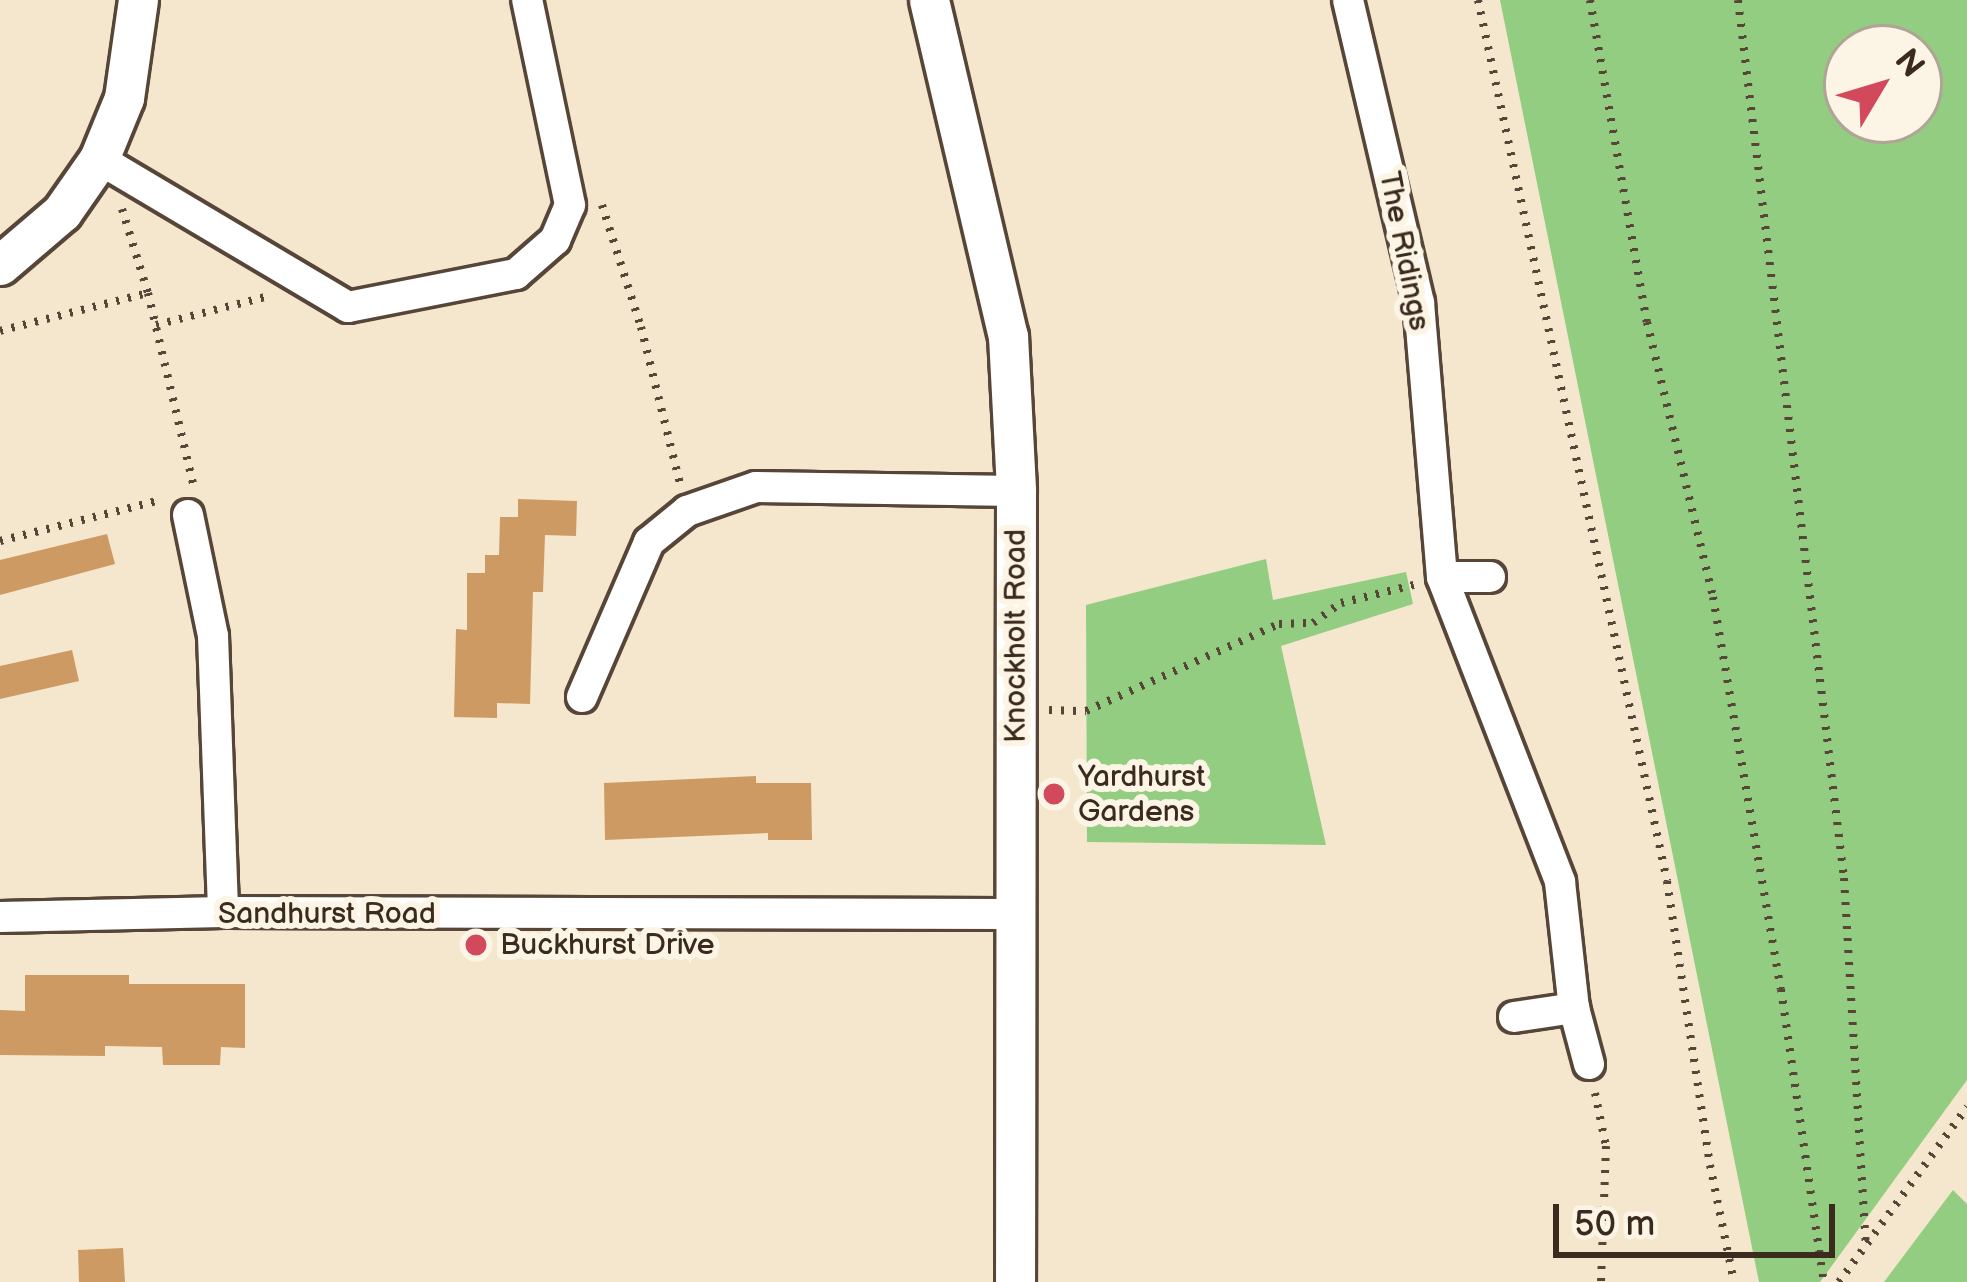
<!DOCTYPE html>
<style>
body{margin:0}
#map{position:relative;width:1967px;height:1282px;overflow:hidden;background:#f4e7cd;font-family:"Balsamiq Sans",sans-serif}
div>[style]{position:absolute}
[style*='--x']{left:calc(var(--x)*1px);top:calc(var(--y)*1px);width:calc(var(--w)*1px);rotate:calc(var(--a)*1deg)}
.green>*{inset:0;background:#93cd81}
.building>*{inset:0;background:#ce9a63}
.path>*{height:8px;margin-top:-4px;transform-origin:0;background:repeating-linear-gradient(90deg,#574638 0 3px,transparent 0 12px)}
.roads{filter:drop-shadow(3px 0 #574638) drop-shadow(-3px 0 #574638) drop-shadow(0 3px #574638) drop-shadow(0 -3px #574638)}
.minor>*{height:30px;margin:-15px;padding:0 15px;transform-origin:15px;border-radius:15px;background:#fff}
.tertiary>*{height:39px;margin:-19.5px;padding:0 19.5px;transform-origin:19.5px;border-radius:19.5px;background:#fff}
.dots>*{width:33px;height:33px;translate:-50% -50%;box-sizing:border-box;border:6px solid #fcf5e5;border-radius:50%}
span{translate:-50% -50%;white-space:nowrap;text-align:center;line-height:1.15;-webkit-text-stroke:12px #fcf5e5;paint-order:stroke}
.street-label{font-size:30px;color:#3b2a1e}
.poi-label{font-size:30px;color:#3b2a1e}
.left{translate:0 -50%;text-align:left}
.north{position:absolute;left:1823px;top:24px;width:120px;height:120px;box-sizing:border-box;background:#fcf5e5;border:3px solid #afa495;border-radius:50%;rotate:52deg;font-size:33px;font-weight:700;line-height:48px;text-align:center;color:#3b2a1e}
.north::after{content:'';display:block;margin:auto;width:42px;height:54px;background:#d1495b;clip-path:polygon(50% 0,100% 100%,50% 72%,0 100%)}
.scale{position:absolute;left:1553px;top:1204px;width:282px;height:54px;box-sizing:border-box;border:6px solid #3b2a1e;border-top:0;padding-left:15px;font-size:36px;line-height:42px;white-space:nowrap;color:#3b2a1e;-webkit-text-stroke:9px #fcf5e5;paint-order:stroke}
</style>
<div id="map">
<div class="green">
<div style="clip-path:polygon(evenodd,1500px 0,1967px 0,1967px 1080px,1820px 1282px,1759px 1282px,1500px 0,1919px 48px,1919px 120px,1847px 120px,1847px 48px,1919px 48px)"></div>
<div style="clip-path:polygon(1266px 559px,1273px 600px,1406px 572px,1413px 604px,1281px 646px,1326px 845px,1087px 842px,1086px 605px)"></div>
<div style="clip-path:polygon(1953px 1190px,1967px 1204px,1967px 1282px,1884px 1282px)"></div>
</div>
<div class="building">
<div style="clip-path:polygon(518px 499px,577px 501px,576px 536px,545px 535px,543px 592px,533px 592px,530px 704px,497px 703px,497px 718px,454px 717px,456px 629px,467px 630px,467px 573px,485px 573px,485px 555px,499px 555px,500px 517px,518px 517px)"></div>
<div style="clip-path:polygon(107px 534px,115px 564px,0 595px,0 560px)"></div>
<div style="clip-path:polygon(72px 650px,79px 681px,0 699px,0 666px)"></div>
<div style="clip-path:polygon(756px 776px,756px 783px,811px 783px,812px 840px,768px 840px,768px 833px,605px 840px,604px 783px)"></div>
<div style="clip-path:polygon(25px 975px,129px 975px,129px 984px,245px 984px,245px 1048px,221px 1047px,220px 1065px,163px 1065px,162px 1047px,105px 1046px,105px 1056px,0 1055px,0 1010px,25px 1011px)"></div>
<div style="clip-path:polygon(123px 1248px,125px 1282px,79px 1282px,78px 1250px)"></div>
</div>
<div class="path">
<div style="--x:1478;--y:0;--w:901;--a:77.89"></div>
<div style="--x:1667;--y:881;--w:287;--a:81.4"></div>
<div style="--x:1710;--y:1165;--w:119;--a:78.4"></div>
<div style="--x:1590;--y:0;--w:327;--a:80"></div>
<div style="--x:1647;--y:322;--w:283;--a:76.5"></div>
<div style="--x:1713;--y:597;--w:398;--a:80.2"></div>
<div style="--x:1781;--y:989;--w:296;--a:81.7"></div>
<div style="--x:1738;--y:0;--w:884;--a:83.12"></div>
<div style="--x:1844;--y:878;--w:367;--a:86.6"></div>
<div style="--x:602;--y:205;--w:128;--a:72.3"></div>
<div style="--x:641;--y:327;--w:161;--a:76"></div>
<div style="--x:122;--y:209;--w:88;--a:72.8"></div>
<div style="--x:148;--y:293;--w:196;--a:76.7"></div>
<div style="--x:156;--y:325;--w:113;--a:-14.4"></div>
<div style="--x:0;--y:331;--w:153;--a:-14.4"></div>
<div style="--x:0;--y:541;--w:166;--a:-14.3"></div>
<div style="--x:1049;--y:710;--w:37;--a:2"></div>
<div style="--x:1086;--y:711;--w:212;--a:-24.3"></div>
<div style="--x:1279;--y:624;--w:34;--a:-2"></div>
<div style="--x:1313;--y:623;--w:34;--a:-36"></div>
<div style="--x:1341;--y:603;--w:75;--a:-13.9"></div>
<div style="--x:1595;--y:1093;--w:54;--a:78.3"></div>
<div style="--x:1606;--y:1146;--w:136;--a:92.1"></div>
<div style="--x:1839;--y:1282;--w:217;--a:-53.8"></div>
</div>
<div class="roads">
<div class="minor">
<div style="--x:1348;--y:0;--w:311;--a:76.8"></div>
<div style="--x:1419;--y:303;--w:275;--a:85.2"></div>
<div style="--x:1442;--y:577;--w:327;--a:68.8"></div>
<div style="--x:1560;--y:882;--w:127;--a:83.7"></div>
<div style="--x:1574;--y:1008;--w:58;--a:75"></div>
<div style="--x:99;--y:159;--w:290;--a:30.7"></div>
<div style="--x:348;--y:307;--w:171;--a:-11.1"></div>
<div style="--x:516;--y:274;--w:52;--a:-41.1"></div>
<div style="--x:555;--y:240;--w:38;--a:-67"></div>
<div style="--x:570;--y:205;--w:209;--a:-101.8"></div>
<div style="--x:188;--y:515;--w:124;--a:78.3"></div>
<div style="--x:213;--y:636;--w:276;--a:87.9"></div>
<div style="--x:1442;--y:577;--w:48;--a:0"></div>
<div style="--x:582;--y:697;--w:169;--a:-66.6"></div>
<div style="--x:649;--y:542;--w:49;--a:-39.2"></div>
<div style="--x:687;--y:511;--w:73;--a:-19.2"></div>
<div style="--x:756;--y:487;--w:260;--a:0.9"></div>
<div style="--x:0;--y:917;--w:223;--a:-1.3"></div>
<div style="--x:223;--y:912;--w:791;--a:0.14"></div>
<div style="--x:1514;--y:1017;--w:61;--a:-8.5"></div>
</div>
<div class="tertiary">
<div style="--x:929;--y:0;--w:345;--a:76.8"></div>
<div style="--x:1008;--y:336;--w:155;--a:87"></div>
<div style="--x:1016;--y:491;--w:791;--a:90.07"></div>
<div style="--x:0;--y:265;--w:82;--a:-40.5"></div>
<div style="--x:62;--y:212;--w:65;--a:-55.1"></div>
<div style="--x:99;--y:159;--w:66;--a:-67.7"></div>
<div style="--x:124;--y:98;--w:99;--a:-81.9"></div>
</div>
</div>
<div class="dots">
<div style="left:1054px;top:794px;background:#d1495b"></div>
<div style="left:476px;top:945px;background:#d1495b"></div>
</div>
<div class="street-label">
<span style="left:1404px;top:251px;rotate:79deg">The Ridings</span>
<span style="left:1016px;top:636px;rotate:-90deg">Knockholt Road</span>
<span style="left:327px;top:914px">Sandhurst Road</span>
</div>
<div class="poi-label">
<span class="left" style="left:1078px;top:794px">Yardhurst<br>Gardens</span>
<span class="left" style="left:500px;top:945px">Buckhurst Drive</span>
</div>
<div class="north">N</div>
<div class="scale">50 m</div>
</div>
